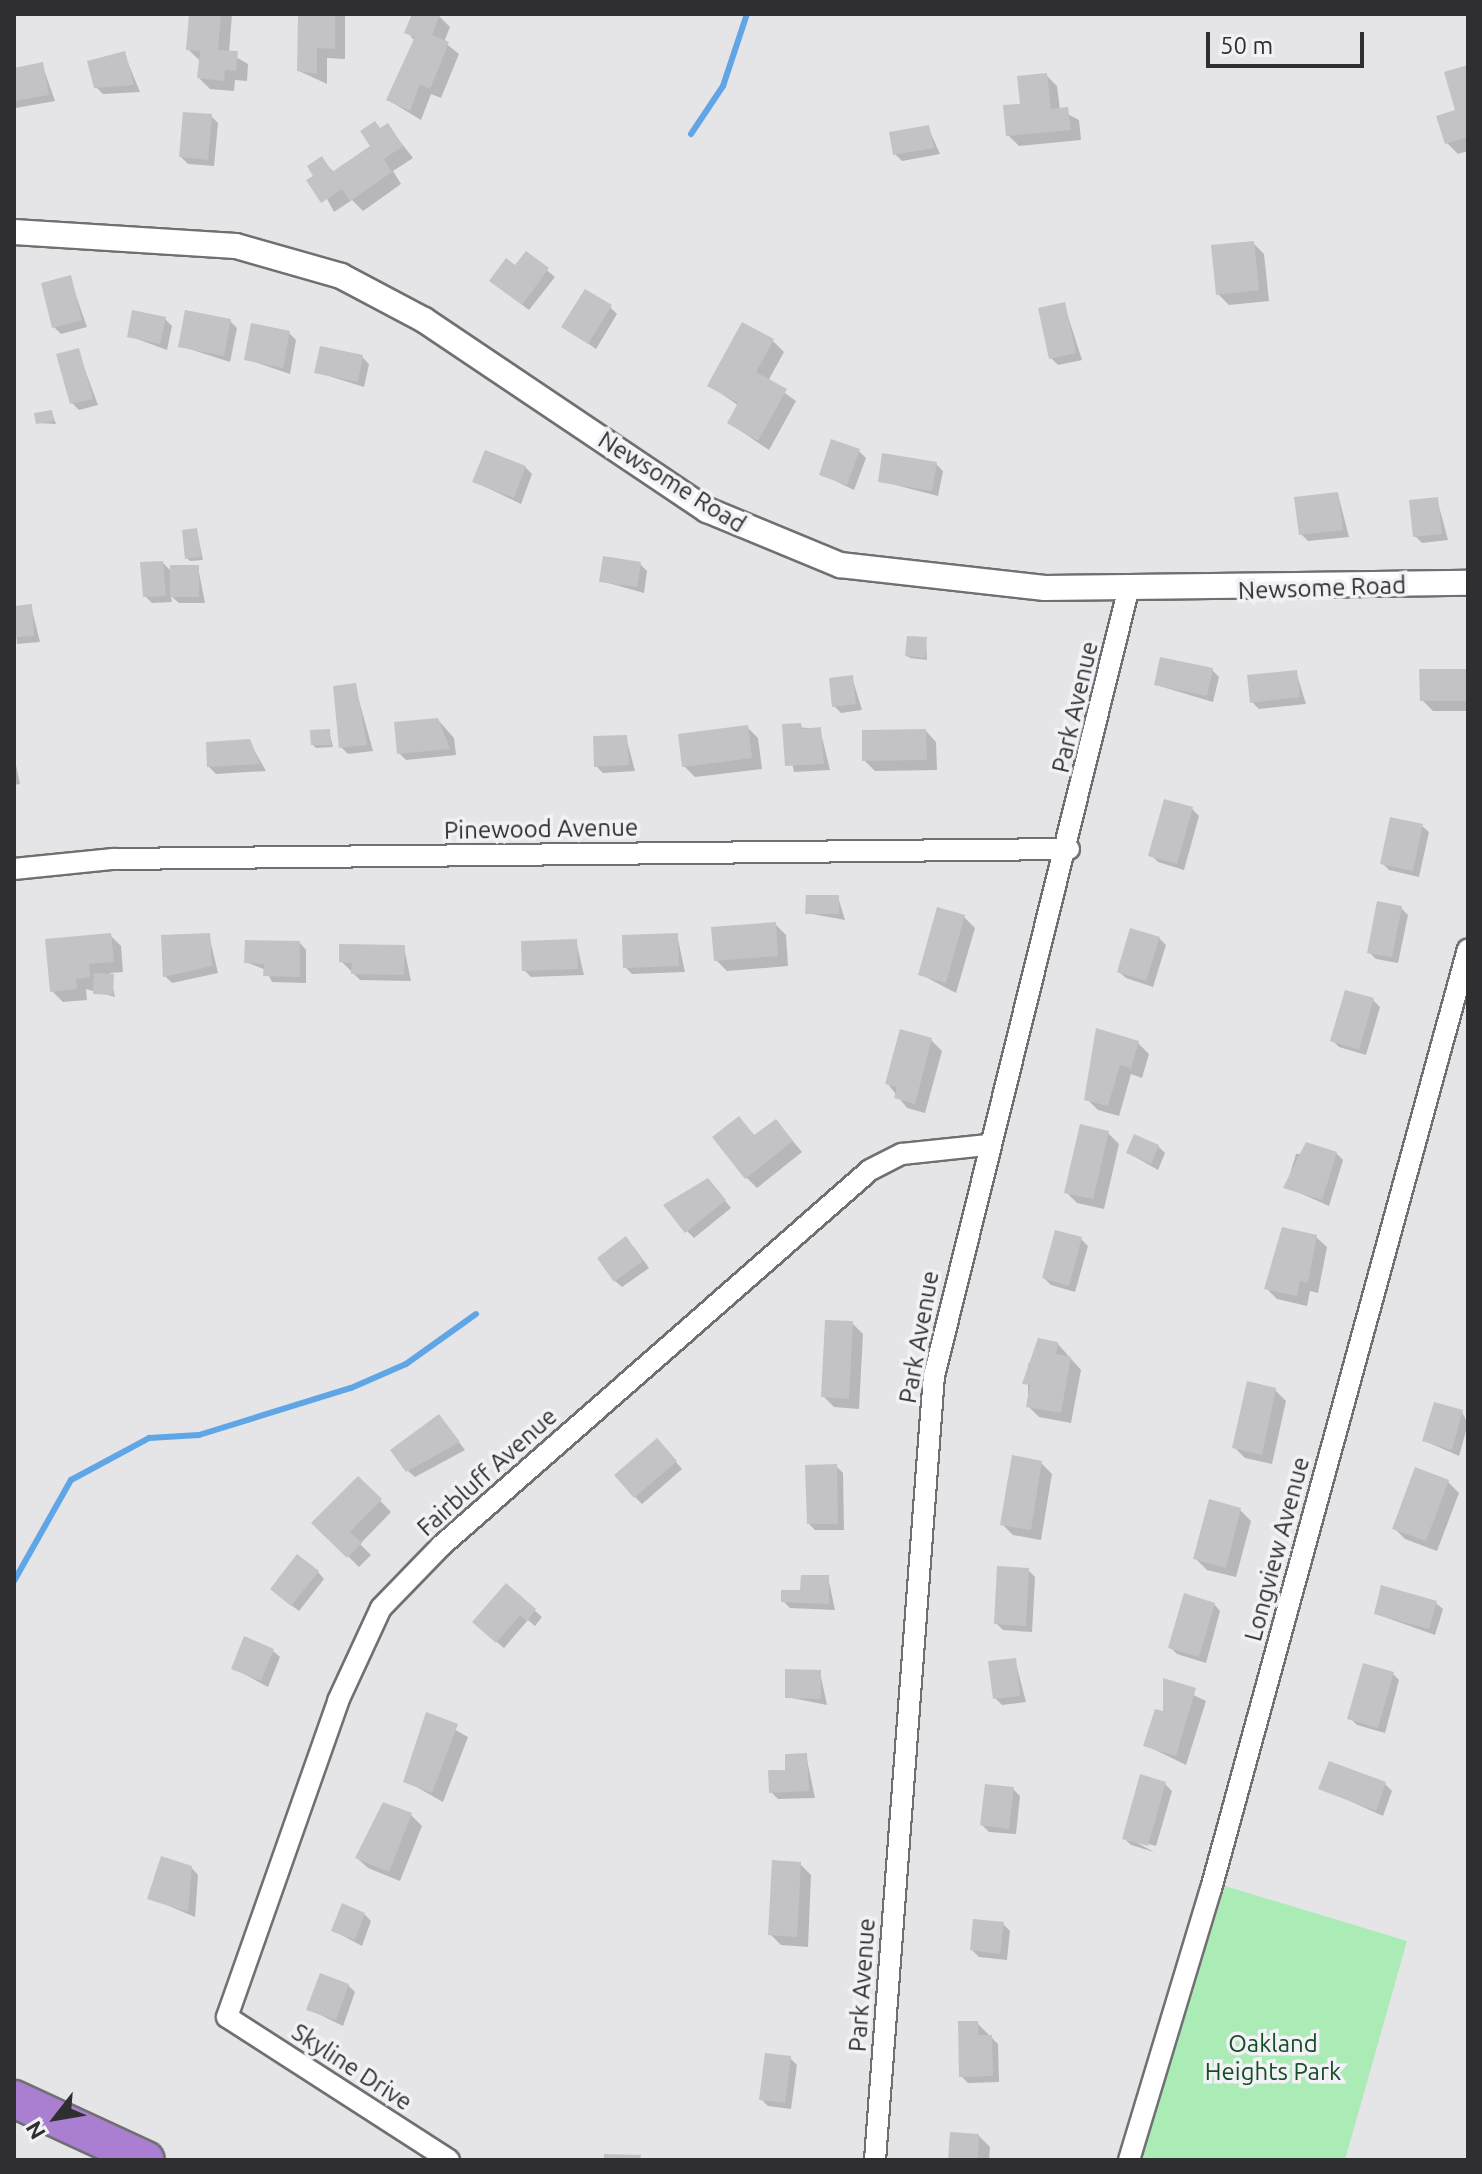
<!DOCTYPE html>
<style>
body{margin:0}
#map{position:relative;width:1482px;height:2174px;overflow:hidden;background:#e5e5e8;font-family:Ubuntu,sans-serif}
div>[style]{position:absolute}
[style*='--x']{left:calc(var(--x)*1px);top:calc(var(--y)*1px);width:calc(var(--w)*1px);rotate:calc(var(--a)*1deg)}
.green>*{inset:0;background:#abebb6}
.shadow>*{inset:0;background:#0003}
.stream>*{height:6px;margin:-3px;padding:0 3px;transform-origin:3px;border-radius:3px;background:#60a6e6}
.building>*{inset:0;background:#c3c3c6}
.roads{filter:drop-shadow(2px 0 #707073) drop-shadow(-2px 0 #707073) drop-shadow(0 2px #707073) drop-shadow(0 -2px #707073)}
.minor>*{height:20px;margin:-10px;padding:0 10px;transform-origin:10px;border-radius:10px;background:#fff}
.tertiary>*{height:24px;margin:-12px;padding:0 12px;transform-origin:12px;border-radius:12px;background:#fff}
.motorway>*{height:36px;margin:-18px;padding:0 18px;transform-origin:18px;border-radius:18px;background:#aa7fd1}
span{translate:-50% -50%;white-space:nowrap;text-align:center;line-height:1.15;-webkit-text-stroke:7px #f2f2f6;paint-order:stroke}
.street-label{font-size:24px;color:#2f2f31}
.park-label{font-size:24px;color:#154d25}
.frame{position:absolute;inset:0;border:16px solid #2f2f31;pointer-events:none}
.north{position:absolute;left:16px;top:2078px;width:80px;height:80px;-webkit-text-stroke:6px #f2f2f6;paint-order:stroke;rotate:239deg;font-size:22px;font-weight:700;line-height:32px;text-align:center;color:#2f2f31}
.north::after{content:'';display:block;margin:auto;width:28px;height:36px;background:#2f2f31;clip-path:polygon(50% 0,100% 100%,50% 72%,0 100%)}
.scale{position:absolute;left:1206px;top:32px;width:158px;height:36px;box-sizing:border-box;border:4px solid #2f2f31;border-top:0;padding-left:10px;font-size:24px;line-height:28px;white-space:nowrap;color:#2f2f31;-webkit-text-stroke:6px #f2f2f6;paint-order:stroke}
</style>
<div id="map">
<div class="green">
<div style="clip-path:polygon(1225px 1886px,1407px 1941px,1345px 2160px,1141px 2160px)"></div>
</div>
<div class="shadow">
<div style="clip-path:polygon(191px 14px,232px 14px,229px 53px,248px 64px,247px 81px,235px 80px,234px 91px,210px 89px,199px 78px,199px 60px,188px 49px)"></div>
<div style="clip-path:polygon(300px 14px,345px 14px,345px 59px,327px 58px,327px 84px,299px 71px)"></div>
<div style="clip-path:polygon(414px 14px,439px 16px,450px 27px,444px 42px,459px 54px,441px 98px,431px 94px,421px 120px,388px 100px,415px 41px,407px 32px)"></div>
<div style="clip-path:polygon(124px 53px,140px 92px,103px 94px,96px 87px)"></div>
<div style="clip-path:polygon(42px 64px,55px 101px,16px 108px,14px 70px)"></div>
<div style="clip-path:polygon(1468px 67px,1468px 151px,1458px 154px,1447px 143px)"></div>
<div style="clip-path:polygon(1046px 75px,1057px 86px,1060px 110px,1079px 120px,1081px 140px,1019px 146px,1008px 135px)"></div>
<div style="clip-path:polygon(211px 116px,218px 123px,214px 166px,188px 164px,181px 157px)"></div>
<div style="clip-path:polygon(388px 126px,413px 158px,393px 171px,401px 184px,363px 211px,352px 200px,334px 212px,315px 176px,321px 159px,334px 172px,373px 147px)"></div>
<div style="clip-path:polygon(928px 127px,940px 154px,902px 161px,895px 154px)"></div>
<div style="clip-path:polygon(1253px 243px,1264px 254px,1269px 301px,1229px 305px,1218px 294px)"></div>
<div style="clip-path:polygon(527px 254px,555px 277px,529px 310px,499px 287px)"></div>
<div style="clip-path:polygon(70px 278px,87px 327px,61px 334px,54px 327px)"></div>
<div style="clip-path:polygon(1064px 304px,1082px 360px,1058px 365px,1051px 358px)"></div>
<div style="clip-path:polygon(610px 307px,617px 314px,596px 349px,564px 327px)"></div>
<div style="clip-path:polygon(165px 319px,172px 326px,167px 350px,129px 336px)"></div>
<div style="clip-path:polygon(230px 321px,237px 328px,230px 362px,180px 346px)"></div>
<div style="clip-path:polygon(289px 333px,296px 340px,290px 374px,246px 359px)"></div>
<div style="clip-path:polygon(773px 341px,784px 352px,768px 381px,796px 401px,769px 450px,729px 423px,739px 406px,709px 385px)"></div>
<div style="clip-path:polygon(78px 351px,98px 405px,79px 410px,72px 403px)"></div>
<div style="clip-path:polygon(362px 357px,369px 364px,364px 387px,316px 372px)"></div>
<div style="clip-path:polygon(52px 413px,56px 424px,37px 423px)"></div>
<div style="clip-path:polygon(859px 451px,866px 458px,854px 490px,821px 474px)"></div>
<div style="clip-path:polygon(936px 464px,943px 471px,938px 496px,880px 481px)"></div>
<div style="clip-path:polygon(525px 467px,532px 474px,521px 504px,475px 482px)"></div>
<div style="clip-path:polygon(1338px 494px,1349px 537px,1308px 541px,1301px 534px)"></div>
<div style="clip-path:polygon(1437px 499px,1448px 540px,1422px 543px,1415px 536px)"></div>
<div style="clip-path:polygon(197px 531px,203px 560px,190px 561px,187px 558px)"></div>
<div style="clip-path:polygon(163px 563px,172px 572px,198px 567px,205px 603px,179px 603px,171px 596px,172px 602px,152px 603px,145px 596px)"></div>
<div style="clip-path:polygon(640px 564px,647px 571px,644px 593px,601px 581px)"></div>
<div style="clip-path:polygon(31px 606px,40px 642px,17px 644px,14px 608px)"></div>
<div style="clip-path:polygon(926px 639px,927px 660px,910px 658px,907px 656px)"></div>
<div style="clip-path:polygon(1212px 670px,1219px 677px,1213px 702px,1156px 685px)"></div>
<div style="clip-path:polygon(1468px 671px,1468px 711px,1433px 711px,1422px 700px)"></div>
<div style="clip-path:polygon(1296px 672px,1306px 704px,1259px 709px,1252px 702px)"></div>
<div style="clip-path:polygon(852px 677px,862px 710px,841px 713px,834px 706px)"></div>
<div style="clip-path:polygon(355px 686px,373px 751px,348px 754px,341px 747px)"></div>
<div style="clip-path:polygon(438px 720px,454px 738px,456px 755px,406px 760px,399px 753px)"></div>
<div style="clip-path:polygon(785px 726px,820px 729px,830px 770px,794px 772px)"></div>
<div style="clip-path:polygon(747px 727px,758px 738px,762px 769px,695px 777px,684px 766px)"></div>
<div style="clip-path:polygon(329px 731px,333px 747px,316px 748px,313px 745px)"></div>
<div style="clip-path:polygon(926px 731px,936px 742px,937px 770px,875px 771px,864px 760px)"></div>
<div style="clip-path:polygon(626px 737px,635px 771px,603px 773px,596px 766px)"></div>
<div style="clip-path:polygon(249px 741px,266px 771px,216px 774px,209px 767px)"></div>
<div style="clip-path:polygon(14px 756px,20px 784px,14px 785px)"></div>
<div style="clip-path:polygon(1192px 809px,1199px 816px,1184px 870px,1158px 862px,1151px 855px)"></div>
<div style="clip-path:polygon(1422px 826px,1429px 832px,1419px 877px,1389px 870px,1382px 863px)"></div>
<div style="clip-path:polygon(838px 897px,845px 920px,807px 913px)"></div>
<div style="clip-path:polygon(1401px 908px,1408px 915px,1398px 963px,1376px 959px,1369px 952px)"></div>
<div style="clip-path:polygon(964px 917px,975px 928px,956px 993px,920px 974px)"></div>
<div style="clip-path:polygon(775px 924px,786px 935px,788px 966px,727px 971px,716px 960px)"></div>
<div style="clip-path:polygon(110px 935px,121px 946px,123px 972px,110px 973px,115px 997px,86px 989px,87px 1000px,63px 1002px,52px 991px)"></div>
<div style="clip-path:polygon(209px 935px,218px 973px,172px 983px,165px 976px)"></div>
<div style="clip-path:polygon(677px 935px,685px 972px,632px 974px,625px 967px)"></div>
<div style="clip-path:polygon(1159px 938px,1166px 945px,1153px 987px,1126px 978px,1119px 972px)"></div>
<div style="clip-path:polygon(576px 941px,584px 975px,531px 977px,524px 970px)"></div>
<div style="clip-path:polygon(300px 943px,306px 950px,306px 983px,272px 982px,266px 970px,246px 962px)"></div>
<div style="clip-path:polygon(404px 947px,411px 981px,360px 980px,341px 961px)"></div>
<div style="clip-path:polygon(1373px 1000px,1380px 1007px,1366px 1055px,1339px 1047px,1332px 1040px)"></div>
<div style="clip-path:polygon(931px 1040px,942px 1051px,925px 1113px,907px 1108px,887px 1083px)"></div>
<div style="clip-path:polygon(1138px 1043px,1149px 1054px,1142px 1078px,1131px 1074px,1119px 1116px,1098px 1110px,1087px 1099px)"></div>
<div style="clip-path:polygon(739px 1119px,756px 1137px,776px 1121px,802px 1152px,757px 1188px,746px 1177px)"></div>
<div style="clip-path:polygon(1108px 1133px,1119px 1144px,1104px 1209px,1077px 1203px,1066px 1192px)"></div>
<div style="clip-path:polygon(1158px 1146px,1165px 1153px,1158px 1170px,1128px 1153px)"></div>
<div style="clip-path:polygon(1336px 1153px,1343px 1160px,1329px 1206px,1286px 1187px,1296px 1154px)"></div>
<div style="clip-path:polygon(714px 1187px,731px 1208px,694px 1238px,687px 1231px)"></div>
<div style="clip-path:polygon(1316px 1237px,1327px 1247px,1318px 1293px,1310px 1291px,1307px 1306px,1277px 1299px,1266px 1288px)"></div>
<div style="clip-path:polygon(1081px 1239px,1088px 1246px,1075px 1292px,1051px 1285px,1044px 1278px)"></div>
<div style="clip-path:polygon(633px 1246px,649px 1268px,622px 1287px,615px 1281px)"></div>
<div style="clip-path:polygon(852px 1323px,863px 1334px,859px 1409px,834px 1407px,823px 1396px)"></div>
<div style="clip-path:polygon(1057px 1343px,1081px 1370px,1071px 1423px,1039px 1417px,1028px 1406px,1028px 1364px)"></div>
<div style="clip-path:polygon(1275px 1390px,1286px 1401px,1272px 1464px,1245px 1458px,1234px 1447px)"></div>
<div style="clip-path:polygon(1462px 1412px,1468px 1424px,1459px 1456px,1425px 1441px)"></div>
<div style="clip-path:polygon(445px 1424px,465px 1450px,415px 1477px,408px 1471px)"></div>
<div style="clip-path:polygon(664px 1448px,682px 1469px,642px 1504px,635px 1497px)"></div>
<div style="clip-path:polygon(1041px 1463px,1052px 1474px,1041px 1540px,1013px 1535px,1002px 1524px)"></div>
<div style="clip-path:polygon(836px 1466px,843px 1473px,844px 1530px,815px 1530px,808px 1523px)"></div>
<div style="clip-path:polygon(358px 1478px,391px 1512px,360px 1544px,371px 1555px,359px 1567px,314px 1523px)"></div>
<div style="clip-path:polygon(1448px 1482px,1459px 1493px,1437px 1551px,1405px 1539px,1394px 1528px)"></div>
<div style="clip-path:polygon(1240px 1510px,1251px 1521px,1236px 1577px,1207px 1570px,1196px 1559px)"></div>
<div style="clip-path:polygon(1028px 1570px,1035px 1577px,1032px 1632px,1003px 1630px,996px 1623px)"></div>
<div style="clip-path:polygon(318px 1572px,324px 1579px,299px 1611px,279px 1596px)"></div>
<div style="clip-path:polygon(828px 1577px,835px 1610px,790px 1608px,783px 1601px)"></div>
<div style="clip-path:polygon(507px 1586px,542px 1617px,535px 1626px,528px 1620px,504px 1648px,482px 1629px)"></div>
<div style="clip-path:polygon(1436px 1603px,1443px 1609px,1435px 1635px,1376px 1614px)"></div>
<div style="clip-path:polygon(1214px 1604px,1220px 1611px,1206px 1663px,1177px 1654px,1170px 1647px)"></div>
<div style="clip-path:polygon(273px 1651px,280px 1657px,268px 1687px,233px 1668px)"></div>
<div style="clip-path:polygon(1015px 1660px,1026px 1702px,1002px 1705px,995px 1698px)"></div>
<div style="clip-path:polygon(820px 1672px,827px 1705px,787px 1697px)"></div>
<div style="clip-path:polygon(1393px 1674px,1399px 1680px,1385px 1733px,1357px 1725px,1350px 1718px)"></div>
<div style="clip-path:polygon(1164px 1681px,1206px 1701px,1186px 1765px,1145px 1745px,1164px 1714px)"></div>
<div style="clip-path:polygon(427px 1714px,468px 1737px,443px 1802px,406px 1781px)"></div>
<div style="clip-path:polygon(806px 1755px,815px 1798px,778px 1799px,771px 1792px)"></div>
<div style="clip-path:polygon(1165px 1784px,1172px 1791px,1156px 1846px,1130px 1839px,1154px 1852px,1131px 1845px,1124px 1838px)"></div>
<div style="clip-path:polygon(1385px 1784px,1392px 1791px,1383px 1816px,1321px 1788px)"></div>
<div style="clip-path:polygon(1013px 1789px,1020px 1796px,1016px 1834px,989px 1832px,982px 1825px)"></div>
<div style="clip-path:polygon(411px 1815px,422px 1826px,400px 1881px,368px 1868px,357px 1858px)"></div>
<div style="clip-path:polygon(800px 1864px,811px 1875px,808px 1947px,781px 1945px,770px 1934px)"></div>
<div style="clip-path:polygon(191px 1867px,198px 1875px,195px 1917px,150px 1898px)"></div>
<div style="clip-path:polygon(364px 1914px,371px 1921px,362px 1946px,334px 1931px)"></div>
<div style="clip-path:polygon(1003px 1924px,1010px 1931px,1007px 1960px,979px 1957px,972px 1950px)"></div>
<div style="clip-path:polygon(348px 1985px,355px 1992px,343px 2026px,308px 2009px)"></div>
<div style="clip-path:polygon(977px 2023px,998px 2044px,999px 2082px,968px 2083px,961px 2076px)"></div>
<div style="clip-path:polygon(790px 2058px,797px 2065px,791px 2109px,768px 2106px,761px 2099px)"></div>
<div style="clip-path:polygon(979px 2136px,990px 2147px,989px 2160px,950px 2160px)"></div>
</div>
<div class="stream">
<div style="--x:691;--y:134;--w:58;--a:-56.3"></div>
<div style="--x:723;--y:86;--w:76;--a:-71.6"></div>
<div style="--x:14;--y:1581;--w:116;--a:-60.6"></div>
<div style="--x:71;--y:1480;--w:89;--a:-28.3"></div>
<div style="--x:149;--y:1438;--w:50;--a:-3.4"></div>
<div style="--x:199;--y:1435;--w:159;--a:-17.2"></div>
<div style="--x:351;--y:1388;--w:60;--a:-23.6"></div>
<div style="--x:406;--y:1364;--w:86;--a:-35.5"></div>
</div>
<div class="building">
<div style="clip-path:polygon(189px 14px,221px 14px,218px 50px,238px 51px,236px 71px,225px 70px,224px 81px,197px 78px,200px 51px,186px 50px)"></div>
<div style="clip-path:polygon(298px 14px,335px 14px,335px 49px,317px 48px,317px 74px,297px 71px)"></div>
<div style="clip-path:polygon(412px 14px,440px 14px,432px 35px,449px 42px,430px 89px,420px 84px,410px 111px,386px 100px,415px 37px,404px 33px)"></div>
<div style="clip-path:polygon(125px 51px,134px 85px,94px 88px,87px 61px)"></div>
<div style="clip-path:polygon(43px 62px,49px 95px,14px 101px,14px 68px)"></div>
<div style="clip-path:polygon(1468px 65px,1468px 137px,1445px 144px,1436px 116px,1455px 110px,1444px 72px)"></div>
<div style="clip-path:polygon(1047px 73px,1051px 109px,1068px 107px,1071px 130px,1006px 136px,1003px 105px,1020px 104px,1017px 76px)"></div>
<div style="clip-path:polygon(183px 112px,212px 114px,208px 160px,179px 157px)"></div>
<div style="clip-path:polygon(375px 121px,380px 128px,388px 123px,403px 146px,384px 159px,392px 172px,350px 201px,342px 189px,321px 203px,306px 180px,313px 176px,307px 166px,322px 156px,332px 172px,370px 146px,360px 131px)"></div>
<div style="clip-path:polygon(929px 125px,934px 148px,893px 155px,889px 132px)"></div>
<div style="clip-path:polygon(1254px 241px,1259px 290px,1216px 295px,1211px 245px)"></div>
<div style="clip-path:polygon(526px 251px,549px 268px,522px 305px,489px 281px,506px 258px,515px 265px)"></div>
<div style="clip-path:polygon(71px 275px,82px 320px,52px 328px,41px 283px)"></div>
<div style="clip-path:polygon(585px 289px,612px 305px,588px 344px,561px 327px)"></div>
<div style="clip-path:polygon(1065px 302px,1076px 353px,1049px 359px,1038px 308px)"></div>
<div style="clip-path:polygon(132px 310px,166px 317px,160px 344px,127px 337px)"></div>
<div style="clip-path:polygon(185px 310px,231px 319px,224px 356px,178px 347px)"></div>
<div style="clip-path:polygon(742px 322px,774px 339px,756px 372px,787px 389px,758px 441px,727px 423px,738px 403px,707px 386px)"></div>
<div style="clip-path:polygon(251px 323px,290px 331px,283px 368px,244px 360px)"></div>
<div style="clip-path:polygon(320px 346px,363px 355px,358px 382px,314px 373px)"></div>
<div style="clip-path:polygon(79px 348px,93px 399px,70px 404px,56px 354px)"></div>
<div style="clip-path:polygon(52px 410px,54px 421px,36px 424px,34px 413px)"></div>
<div style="clip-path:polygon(831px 439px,860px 449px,847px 485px,819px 475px)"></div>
<div style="clip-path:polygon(485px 450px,526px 466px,514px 498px,472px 482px)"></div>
<div style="clip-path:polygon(882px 453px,937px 462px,932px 491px,878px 482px)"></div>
<div style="clip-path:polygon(1338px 492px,1343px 530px,1299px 535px,1294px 497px)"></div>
<div style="clip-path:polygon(1438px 497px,1442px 534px,1413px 537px,1409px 500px)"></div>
<div style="clip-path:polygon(197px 528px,201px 557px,185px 559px,182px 530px)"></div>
<div style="clip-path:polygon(603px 556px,641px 562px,637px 587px,599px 582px)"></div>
<div style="clip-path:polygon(163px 561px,166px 596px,143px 597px,140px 562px)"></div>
<div style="clip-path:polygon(170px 565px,199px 565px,199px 597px,170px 597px)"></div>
<div style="clip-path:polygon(32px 604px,34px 636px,14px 637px,14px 606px)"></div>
<div style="clip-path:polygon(907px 636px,927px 637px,925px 658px,905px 656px)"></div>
<div style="clip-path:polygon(1160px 657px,1213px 668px,1207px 696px,1154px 685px)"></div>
<div style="clip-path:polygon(1419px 669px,1468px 669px,1468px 701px,1420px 701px)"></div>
<div style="clip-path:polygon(1297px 670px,1300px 697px,1250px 703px,1247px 675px)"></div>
<div style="clip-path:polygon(853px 675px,856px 704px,832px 707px,829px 678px)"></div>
<div style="clip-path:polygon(356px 683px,367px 745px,339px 748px,333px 686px)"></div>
<div style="clip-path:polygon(438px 718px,450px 749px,397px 754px,394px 722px)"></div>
<div style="clip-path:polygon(801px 723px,802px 729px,821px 727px,824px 764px,785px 766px,782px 724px)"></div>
<div style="clip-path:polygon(748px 725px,752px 758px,682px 767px,678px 734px)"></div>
<div style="clip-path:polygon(330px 729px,331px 745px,311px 745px,310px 730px)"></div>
<div style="clip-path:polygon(926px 729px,927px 760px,862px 761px,862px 730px)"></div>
<div style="clip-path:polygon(627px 735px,629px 765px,594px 767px,593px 736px)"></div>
<div style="clip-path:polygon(250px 739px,260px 764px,207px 767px,206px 742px)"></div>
<div style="clip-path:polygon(1164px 799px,1193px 807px,1177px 864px,1148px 856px)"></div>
<div style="clip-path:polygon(1390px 817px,1423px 824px,1413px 871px,1380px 864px)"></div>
<div style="clip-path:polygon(806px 895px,839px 895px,839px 914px,805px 914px)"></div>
<div style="clip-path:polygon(1377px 901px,1402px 906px,1392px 957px,1367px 953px)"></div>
<div style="clip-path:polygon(937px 907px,965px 915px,946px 983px,918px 975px)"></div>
<div style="clip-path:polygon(776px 922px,778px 956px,714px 961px,711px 927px)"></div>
<div style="clip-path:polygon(1130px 928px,1160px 937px,1146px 981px,1117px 972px)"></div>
<div style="clip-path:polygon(111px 933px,114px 962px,89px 964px,90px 977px,76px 979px,77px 989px,50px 992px,45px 939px)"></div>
<div style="clip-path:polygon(210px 933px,212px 966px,163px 977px,161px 935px)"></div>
<div style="clip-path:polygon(678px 933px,679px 966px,623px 968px,622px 935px)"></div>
<div style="clip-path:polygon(577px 939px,578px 969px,522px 971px,521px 941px)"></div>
<div style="clip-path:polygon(245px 940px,300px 941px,300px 977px,263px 976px,264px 964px,244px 963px)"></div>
<div style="clip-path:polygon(339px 944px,405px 945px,404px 975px,351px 974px,352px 963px,339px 962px)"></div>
<div style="clip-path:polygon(94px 973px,114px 974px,113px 995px,93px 994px)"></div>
<div style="clip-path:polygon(1345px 990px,1374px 998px,1359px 1050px,1330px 1041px)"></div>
<div style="clip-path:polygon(1096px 1028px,1139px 1041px,1131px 1068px,1120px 1065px,1108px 1106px,1084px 1100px)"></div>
<div style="clip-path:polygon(900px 1029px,932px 1038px,915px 1104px,894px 1098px,897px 1087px,885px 1084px)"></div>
<div style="clip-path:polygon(739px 1116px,754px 1135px,776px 1119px,793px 1141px,745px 1179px,712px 1137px)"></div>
<div style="clip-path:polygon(1080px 1124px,1109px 1131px,1093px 1199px,1064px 1193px)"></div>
<div style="clip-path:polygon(1134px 1134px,1159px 1145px,1151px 1164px,1126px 1153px)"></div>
<div style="clip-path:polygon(1306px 1142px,1337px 1152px,1322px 1200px,1283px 1188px)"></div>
<div style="clip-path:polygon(708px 1178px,726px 1200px,685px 1233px,663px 1205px)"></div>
<div style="clip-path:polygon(1282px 1227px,1317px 1235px,1308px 1283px,1300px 1281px,1297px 1296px,1264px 1289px)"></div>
<div style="clip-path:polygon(1055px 1230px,1082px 1237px,1069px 1286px,1042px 1278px)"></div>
<div style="clip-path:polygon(626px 1236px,643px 1261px,614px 1282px,597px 1258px)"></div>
<div style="clip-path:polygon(825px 1320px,853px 1321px,849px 1399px,821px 1397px)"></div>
<div style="clip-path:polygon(1038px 1338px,1058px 1342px,1056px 1354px,1071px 1357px,1061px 1413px,1026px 1407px,1030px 1385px,1022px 1384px)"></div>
<div style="clip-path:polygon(1247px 1381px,1276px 1388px,1262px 1455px,1232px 1448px)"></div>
<div style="clip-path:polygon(1434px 1402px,1463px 1410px,1452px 1450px,1422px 1441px)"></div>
<div style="clip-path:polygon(439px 1414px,460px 1442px,406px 1472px,390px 1450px)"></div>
<div style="clip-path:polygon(657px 1438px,677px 1461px,634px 1498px,614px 1475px)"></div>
<div style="clip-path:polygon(1012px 1455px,1042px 1461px,1031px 1530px,1000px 1525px)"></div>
<div style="clip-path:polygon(837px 1464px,838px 1524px,807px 1524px,805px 1465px)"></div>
<div style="clip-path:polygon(1415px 1467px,1449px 1480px,1426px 1541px,1392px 1529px)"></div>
<div style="clip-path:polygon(358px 1476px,382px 1499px,350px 1532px,362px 1543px,347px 1558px,311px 1523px)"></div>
<div style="clip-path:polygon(1209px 1499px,1241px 1508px,1226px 1568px,1193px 1559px)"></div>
<div style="clip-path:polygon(297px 1554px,319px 1571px,291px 1606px,270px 1589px)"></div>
<div style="clip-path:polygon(997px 1566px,1029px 1568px,1026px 1626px,994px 1624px)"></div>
<div style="clip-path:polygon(801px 1575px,829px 1575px,829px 1604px,781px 1602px,781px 1590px,800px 1590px)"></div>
<div style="clip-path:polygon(506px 1583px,536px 1609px,527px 1621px,520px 1615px,496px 1643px,472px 1622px)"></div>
<div style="clip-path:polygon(1381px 1585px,1437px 1601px,1429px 1629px,1374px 1614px)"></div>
<div style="clip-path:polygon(1184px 1593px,1215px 1603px,1199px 1657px,1168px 1648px)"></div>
<div style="clip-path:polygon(244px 1636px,274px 1649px,261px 1681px,231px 1669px)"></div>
<div style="clip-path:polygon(1016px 1658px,1020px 1696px,993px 1699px,988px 1661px)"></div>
<div style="clip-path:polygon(1363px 1663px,1394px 1672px,1378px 1728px,1347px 1719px)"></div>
<div style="clip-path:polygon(785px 1669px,821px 1670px,821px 1699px,785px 1698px)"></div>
<div style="clip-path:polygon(1163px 1678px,1196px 1688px,1176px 1756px,1143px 1746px,1155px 1709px,1163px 1711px)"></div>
<div style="clip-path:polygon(426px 1712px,458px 1724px,432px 1793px,403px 1782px)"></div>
<div style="clip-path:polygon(807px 1753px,809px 1791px,769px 1793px,768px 1770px,785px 1770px,785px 1754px)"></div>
<div style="clip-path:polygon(1329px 1761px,1386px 1782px,1376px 1811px,1318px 1789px)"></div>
<div style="clip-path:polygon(1140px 1774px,1166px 1782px,1148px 1846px,1122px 1839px)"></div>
<div style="clip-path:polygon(985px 1784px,1014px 1787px,1009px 1829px,980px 1825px)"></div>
<div style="clip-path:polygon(383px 1802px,412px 1813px,389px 1872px,355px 1858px)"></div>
<div style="clip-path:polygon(161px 1856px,192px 1866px,188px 1912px,147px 1899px)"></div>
<div style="clip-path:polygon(772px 1860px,801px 1862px,797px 1937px,768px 1935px)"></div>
<div style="clip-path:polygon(342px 1903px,365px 1913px,355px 1940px,331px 1931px)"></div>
<div style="clip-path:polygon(973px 1919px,1004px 1922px,1000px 1954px,970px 1950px)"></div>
<div style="clip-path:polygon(320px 1973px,349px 1984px,336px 2020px,306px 2010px)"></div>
<div style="clip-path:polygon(958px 2021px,978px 2021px,978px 2035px,992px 2035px,993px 2076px,959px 2077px)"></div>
<div style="clip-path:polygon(765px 2053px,791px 2056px,785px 2103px,759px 2100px)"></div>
<div style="clip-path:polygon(950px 2132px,979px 2134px,978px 2160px,948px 2160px)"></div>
<div style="clip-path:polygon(604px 2154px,641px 2155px,640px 2160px,604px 2160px)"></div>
</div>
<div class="roads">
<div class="minor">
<div style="--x:14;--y:869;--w:100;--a:-5.8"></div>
<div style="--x:113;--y:859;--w:956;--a:-0.6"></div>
<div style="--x:449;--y:2160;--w:264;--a:-147.2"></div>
<div style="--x:227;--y:2017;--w:335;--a:-70.6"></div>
<div style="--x:338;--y:1701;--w:102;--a:-65.2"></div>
<div style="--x:381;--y:1608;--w:86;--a:-45.9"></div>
<div style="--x:441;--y:1546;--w:570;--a:-41.23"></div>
<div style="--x:870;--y:1170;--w:36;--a:-27"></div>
<div style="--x:902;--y:1154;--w:84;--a:-6.1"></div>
<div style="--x:875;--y:2160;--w:786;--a:-85.7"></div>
<div style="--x:934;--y:1376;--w:809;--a:-76.12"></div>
<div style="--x:1129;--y:2160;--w:283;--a:-73.2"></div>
<div style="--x:1211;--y:1889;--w:974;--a:-74.71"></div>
</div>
<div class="tertiary">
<div style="--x:14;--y:232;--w:222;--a:3.6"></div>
<div style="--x:236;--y:246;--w:109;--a:15.9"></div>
<div style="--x:341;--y:276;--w:94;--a:27.9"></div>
<div style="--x:424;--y:320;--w:341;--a:33.9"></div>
<div style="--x:707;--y:510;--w:144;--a:22.5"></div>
<div style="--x:840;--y:565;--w:206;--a:6.4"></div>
<div style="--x:1045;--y:588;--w:423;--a:-0.7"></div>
</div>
<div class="motorway">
<div style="--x:14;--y:2099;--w:145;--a:24.8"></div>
</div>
</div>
<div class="street-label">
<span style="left:672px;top:482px;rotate:32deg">Newsome Road</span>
<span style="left:1322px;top:588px;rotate:-2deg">Newsome Road</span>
<span style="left:1075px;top:707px;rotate:-77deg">Park Avenue</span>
<span style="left:541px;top:829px;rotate:-1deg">Pinewood Avenue</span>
<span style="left:919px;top:1337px;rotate:-80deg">Park Avenue</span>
<span style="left:487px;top:1472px;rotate:-42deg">Fairbluff Avenue</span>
<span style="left:1277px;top:1549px;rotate:-75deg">Longview Avenue</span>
<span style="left:862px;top:1985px;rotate:-86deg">Park Avenue</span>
<span style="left:352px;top:2067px;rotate:33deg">Skyline Drive</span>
</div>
<div class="park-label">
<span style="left:1273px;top:2058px">Oakland<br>Heights Park</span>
</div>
<div class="frame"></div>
<div class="north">N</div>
<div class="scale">50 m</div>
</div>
